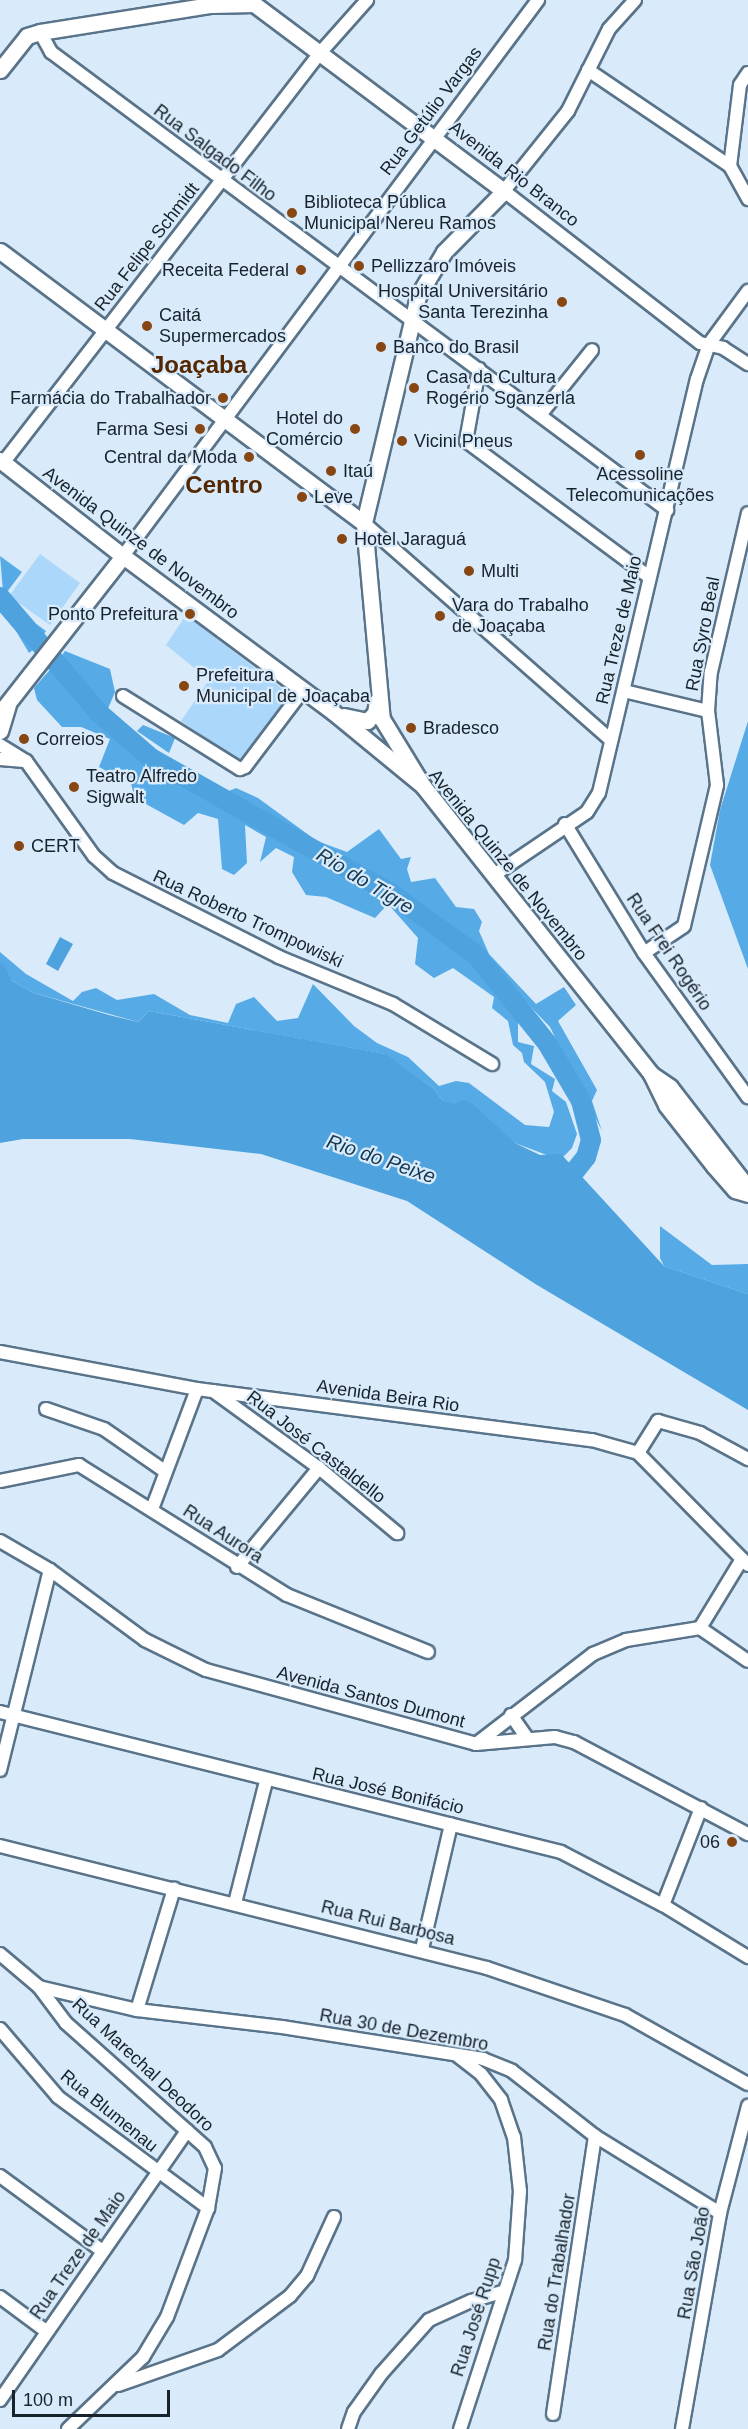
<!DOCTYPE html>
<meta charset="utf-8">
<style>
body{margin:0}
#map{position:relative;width:748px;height:2429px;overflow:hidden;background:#d9ebfa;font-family:Arial,sans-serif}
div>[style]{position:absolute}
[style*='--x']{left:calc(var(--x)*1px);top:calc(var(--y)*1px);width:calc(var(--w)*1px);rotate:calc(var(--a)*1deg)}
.green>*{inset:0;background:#abd7fa}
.forest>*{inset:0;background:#56abe7}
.water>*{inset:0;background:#4ea3df}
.river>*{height:20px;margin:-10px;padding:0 10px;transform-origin:10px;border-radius:10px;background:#4ea3df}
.roads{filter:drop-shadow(2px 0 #59748a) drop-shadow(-2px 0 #59748a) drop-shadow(0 2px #59748a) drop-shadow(0 -2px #59748a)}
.minor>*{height:12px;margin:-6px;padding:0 6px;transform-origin:6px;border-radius:6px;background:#fff}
.major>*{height:15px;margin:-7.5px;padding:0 7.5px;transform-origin:7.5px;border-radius:7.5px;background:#fff}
.dots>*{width:16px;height:16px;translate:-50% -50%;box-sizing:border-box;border:3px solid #d9ebfa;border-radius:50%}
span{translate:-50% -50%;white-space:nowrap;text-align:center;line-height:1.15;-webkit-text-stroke:4.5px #d9ebfa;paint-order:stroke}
.street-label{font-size:18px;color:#17222b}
.poi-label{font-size:18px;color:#17222b}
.left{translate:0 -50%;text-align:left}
.right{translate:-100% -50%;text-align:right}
.water-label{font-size:20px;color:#143851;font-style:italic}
.district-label{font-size:24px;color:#542703;font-weight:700}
.scale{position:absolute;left:12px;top:2390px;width:158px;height:27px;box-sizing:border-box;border:3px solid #17222b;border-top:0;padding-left:8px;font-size:18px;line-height:21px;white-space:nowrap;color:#17222b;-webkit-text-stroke:4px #d9ebfa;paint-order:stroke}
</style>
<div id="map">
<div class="green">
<div style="clip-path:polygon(40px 554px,80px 583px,50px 625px,9px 596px)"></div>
<div style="clip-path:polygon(186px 615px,289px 694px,240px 761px,181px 721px,209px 680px,166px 645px)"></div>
</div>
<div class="forest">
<div style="clip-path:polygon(0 556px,22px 572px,7px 592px,21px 613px,46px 631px,40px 640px,3px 591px)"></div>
<div style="clip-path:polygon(0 602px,38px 646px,29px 653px,0 604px)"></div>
<div style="clip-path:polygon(65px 651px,110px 669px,115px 692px,107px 711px,60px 658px)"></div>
<div style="clip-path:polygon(54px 665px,116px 734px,154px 763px,375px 887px,445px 934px,511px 1002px,518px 1021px,518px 1042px,534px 1046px,531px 1064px,555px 1079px,552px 1091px,566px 1102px,577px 1134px,572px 1148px,560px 1160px,515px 1143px,443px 1101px,433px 1088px,385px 1054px,149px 1011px,138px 1022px,34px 993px,12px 981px,0 964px,0 952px,26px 974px,73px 1001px,82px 992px,96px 988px,117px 1000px,154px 994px,190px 1015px,228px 1023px,236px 1004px,254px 997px,277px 1021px,298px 1018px,313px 984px,354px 1026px,377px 1043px,408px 1057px,439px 1086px,456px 1081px,469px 1083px,525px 1125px,549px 1127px,554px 1112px,545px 1082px,524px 1062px,522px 1053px,513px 1045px,508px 1021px,492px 1008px,494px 997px,453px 968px,434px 978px,415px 964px,418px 938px,388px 904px,375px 918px,326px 897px,306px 895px,292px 872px,294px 857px,276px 848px,260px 862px,266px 837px,245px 825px,247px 863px,234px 875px,222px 869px,218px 819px,198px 813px,184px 825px,135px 798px,131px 784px,99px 767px,110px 739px,81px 727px,62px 727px,37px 700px,34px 688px)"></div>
<div style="clip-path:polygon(748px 721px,748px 969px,710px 865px,720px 810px)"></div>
<div style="clip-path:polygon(143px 725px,175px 738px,169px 753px,137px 731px)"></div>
<div style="clip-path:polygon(236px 788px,258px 798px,317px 841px,347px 852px,379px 829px,401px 859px,411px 857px,407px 869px,411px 882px,435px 878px,456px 907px,474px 909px,482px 922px,479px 931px,489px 954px,536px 1004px,564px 987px,576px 1005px,558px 1021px,597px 1090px,592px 1101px,602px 1131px,550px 1027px,461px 935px,390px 886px,224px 793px)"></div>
<div style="clip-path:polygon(660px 1226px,712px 1265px,748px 1264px,748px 1294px,664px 1266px,660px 1258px)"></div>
</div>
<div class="water">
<div style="clip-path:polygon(60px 937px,73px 944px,58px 971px,46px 964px)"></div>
<div style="clip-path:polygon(3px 963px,12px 981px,34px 993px,109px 1015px,138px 1022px,149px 1011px,386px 1054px,433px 1088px,443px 1101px,454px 1104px,465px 1100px,475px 1106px,515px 1143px,540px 1155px,561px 1154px,664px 1266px,748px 1294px,748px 1410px,537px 1285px,407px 1201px,261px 1154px,130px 1139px,23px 1139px,0 1143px,0 964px)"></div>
</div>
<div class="river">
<div style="--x:0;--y:597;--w:153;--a:49.5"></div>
<div style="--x:99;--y:713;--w:69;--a:40.9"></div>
<div style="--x:151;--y:758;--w:277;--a:29.4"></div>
<div style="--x:392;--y:894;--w:104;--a:36"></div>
<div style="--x:476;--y:955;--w:113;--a:51.1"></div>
<div style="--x:547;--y:1043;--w:67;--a:59.6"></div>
<div style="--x:581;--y:1101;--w:40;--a:75.6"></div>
<div style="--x:591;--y:1140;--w:18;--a:106"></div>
<div style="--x:586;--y:1157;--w:42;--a:128.2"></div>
</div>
<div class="roads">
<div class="minor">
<div style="--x:635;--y:0;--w:39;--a:132"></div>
<div style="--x:609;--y:29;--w:92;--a:116.6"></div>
<div style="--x:568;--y:111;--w:102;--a:128.7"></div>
<div style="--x:504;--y:191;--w:248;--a:37.8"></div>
<div style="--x:700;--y:343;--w:24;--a:12"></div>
<div style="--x:723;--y:348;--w:30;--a:33"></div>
<div style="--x:40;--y:32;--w:23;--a:61"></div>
<div style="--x:51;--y:52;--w:768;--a:36.63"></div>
<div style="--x:588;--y:70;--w:171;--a:34.1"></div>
<div style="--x:748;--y:73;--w:14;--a:124"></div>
<div style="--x:740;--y:85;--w:82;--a:97"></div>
<div style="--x:730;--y:166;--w:38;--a:61"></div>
<div style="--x:479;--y:369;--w:73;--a:100.2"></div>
<div style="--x:466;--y:441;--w:228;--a:36.6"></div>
<div style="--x:540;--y:415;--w:83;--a:-51.3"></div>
<div style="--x:3;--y:463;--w:518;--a:-52.29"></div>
<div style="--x:320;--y:53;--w:71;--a:-48.4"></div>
<div style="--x:364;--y:523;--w:329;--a:41.3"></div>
<div style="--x:123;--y:556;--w:694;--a:-53.26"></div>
<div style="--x:624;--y:691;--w:86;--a:13.4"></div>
<div style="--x:123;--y:696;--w:138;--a:32"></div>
<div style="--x:240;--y:769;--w:5;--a:-22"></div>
<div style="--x:245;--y:767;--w:96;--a:-53"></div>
<div style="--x:0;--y:745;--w:31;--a:32"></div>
<div style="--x:26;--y:761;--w:117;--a:54.4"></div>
<div style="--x:94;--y:856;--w:25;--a:42"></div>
<div style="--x:113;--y:873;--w:186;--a:26.8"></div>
<div style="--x:279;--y:957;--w:123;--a:22.4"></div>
<div style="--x:393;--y:1004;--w:116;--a:31.2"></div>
<div style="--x:0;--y:759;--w:24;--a:5"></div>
<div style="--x:565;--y:824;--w:151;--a:58.5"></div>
<div style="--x:644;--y:953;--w:178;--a:54.2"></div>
<div style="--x:494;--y:875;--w:112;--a:-34.1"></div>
<div style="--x:587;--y:812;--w:22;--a:-58"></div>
<div style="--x:599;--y:793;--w:425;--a:-76.7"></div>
<div style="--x:697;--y:379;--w:37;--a:-71"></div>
<div style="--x:709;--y:344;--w:66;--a:-53.7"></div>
<div style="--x:644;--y:953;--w:48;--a:-34"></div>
<div style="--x:684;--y:926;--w:145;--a:-76.8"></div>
<div style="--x:717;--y:785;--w:75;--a:-96.9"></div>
<div style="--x:708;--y:711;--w:39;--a:-86"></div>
<div style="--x:711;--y:672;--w:163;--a:-76.9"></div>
<div style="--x:0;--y:1352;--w:200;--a:10.6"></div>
<div style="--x:197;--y:1389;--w:398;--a:7.4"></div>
<div style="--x:592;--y:1440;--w:48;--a:15.8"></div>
<div style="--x:213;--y:1391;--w:131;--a:36"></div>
<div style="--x:319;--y:1468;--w:102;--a:39.8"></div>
<div style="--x:46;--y:1409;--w:61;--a:19"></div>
<div style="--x:104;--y:1429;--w:75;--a:34.7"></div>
<div style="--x:638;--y:1453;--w:157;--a:45.5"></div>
<div style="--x:638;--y:1453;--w:38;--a:-58"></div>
<div style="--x:658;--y:1421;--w:44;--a:15.9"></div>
<div style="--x:700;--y:1433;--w:55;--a:28.4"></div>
<div style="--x:0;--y:1481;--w:81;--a:-11.4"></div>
<div style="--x:79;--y:1465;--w:245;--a:32"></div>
<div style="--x:287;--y:1595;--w:152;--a:22"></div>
<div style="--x:152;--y:1509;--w:128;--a:-69.4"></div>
<div style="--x:0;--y:1541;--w:58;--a:30.1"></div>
<div style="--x:50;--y:1570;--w:118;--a:36.4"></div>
<div style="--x:145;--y:1640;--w:68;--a:26.2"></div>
<div style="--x:206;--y:1670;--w:280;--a:15.3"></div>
<div style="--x:476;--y:1744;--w:79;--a:-5.1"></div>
<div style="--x:555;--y:1737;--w:20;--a:15"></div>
<div style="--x:574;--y:1742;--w:197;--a:27.9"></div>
<div style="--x:237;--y:1567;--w:129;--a:-50.4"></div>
<div style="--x:700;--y:1628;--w:81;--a:-58.7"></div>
<div style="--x:700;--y:1628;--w:58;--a:34.5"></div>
<div style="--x:0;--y:1712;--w:578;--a:14.01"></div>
<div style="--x:561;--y:1852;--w:115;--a:27.5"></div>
<div style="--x:663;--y:1905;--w:100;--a:31.5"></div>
<div style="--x:511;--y:1715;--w:29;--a:55"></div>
<div style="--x:476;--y:1744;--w:148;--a:-37.6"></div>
<div style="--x:593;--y:1654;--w:36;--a:-23"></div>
<div style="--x:626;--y:1640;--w:75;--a:-9.2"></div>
<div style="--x:0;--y:1770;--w:206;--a:-76"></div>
<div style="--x:0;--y:1846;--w:502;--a:14.06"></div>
<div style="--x:487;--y:1968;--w:146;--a:18.8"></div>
<div style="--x:625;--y:2015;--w:141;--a:29.3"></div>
<div style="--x:235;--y:1903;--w:126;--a:-75.7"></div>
<div style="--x:663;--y:1905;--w:104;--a:-68.6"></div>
<div style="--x:422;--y:1949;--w:128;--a:-76.9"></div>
<div style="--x:0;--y:1954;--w:51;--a:40.2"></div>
<div style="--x:39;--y:1987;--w:45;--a:53.1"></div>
<div style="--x:66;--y:2023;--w:186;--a:41.7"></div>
<div style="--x:205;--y:2147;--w:23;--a:65"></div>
<div style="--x:215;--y:2168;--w:41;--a:99.9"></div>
<div style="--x:208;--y:2208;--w:116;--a:110.6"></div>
<div style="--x:167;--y:2317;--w:47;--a:121"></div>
<div style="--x:143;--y:2357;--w:104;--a:136.2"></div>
<div style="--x:39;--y:1987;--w:101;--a:13.2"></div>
<div style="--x:137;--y:2010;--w:146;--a:6.7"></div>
<div style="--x:282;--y:2027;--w:204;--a:9"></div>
<div style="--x:483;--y:2059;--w:31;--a:22"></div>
<div style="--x:512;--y:2071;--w:105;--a:38.1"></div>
<div style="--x:595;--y:2136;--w:147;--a:31.6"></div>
<div style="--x:137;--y:2010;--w:127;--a:-73"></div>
<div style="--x:0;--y:2029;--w:89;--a:49.5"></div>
<div style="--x:58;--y:2097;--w:187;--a:36.5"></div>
<div style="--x:458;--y:2056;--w:29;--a:38"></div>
<div style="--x:481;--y:2074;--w:33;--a:52"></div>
<div style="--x:501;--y:2100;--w:39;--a:71"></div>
<div style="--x:514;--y:2137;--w:54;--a:83.7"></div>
<div style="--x:520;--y:2191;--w:69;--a:94.1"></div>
<div style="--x:515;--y:2260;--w:178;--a:108"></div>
<div style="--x:0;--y:2176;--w:125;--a:36.2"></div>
<div style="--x:0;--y:2297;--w:57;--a:36.5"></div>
<div style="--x:118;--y:2385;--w:106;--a:-19.3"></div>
<div style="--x:218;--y:2350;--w:90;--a:-36.9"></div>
<div style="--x:290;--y:2296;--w:26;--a:-50"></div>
<div style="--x:307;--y:2276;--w:65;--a:-65.4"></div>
<div style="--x:0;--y:2400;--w:328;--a:-55.2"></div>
<div style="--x:553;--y:2414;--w:281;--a:-81.4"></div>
<div style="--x:348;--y:2429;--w:18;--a:-71"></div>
<div style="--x:354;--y:2412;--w:47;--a:-54.6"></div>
<div style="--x:381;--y:2374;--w:72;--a:-48.4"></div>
<div style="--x:429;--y:2320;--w:46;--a:-24.3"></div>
<div style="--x:471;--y:2301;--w:35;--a:-16"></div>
<div style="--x:682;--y:2429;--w:219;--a:-80"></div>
<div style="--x:720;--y:2213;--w:111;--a:-75.3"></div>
</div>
<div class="major">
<div style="--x:0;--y:70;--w:43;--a:-51.5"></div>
<div style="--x:27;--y:36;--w:14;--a:-17"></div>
<div style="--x:40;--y:32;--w:173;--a:-9"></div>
<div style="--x:211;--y:5;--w:43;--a:-1.3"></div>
<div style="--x:254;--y:4;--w:312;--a:36.8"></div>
<div style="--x:504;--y:191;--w:86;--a:134.5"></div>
<div style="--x:444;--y:252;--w:51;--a:120.6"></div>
<div style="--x:418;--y:296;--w:233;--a:103.4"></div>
<div style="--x:364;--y:523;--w:197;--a:84.8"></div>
<div style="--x:382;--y:719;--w:79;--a:58.5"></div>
<div style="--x:0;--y:251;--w:454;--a:36.8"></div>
<div style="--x:0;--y:460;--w:156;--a:38"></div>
<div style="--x:123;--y:556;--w:262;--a:36.6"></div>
<div style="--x:333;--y:712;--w:117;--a:39.4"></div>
<div style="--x:423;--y:786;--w:367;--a:51.6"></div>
<div style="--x:651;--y:1074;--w:23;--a:34"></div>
<div style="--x:670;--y:1087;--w:128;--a:52.3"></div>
<div style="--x:0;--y:713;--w:199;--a:-51.9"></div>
<div style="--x:344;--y:716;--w:24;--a:12"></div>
<div style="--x:367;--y:721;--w:11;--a:-45"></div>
<div style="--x:375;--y:713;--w:12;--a:-81"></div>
<div style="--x:0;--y:731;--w:27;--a:-73"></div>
<div style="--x:651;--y:1074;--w:34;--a:64"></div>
<div style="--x:666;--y:1105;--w:78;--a:51.8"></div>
<div style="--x:714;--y:1166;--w:32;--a:49"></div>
<div style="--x:735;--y:1190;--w:14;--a:17"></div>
</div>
</div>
<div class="dots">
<div style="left:292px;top:213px;background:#884613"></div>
<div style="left:359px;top:266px;background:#884613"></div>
<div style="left:301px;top:270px;background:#884613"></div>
<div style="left:562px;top:302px;background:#884613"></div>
<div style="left:147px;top:326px;background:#884613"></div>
<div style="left:381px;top:347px;background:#884613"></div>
<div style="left:414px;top:388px;background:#884613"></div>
<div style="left:223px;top:398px;background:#884613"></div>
<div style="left:200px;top:429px;background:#884613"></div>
<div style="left:355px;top:429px;background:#884613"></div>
<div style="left:402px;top:441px;background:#884613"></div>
<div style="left:640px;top:455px;background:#884613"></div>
<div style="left:249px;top:457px;background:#884613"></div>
<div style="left:331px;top:471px;background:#884613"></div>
<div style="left:302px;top:497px;background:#884613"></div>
<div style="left:342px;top:539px;background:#884613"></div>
<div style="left:469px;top:571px;background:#884613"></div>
<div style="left:190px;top:614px;background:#884613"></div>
<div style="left:440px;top:616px;background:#884613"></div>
<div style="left:184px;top:686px;background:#884613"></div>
<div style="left:411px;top:728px;background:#884613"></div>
<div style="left:24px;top:739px;background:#884613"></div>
<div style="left:74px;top:787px;background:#884613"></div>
<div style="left:19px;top:846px;background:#884613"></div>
<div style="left:732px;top:1842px;background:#884613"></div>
</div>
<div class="street-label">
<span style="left:431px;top:111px;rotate:-53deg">Rua Getúlio Vargas</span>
<span style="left:215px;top:153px;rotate:37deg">Rua Salgado Filho</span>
<span style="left:514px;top:174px;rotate:38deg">Avenida Rio Branco</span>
<span style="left:147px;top:247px;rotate:-52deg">Rua Felipe Schmidt</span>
<span style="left:141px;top:543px;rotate:37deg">Avenida Quinze de Novembro</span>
<span style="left:619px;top:630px;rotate:-77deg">Rua Treze de Maio</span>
<span style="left:703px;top:634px;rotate:-79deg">Rua Syro Beal</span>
<span style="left:508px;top:865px;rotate:51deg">Avenida Quinze de Novembro</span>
<span style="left:248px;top:919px;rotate:25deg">Rua Roberto Trompowiski</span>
<span style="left:669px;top:952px;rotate:56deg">Rua Frei Rogério</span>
<span style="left:388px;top:1396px;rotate:8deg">Avenida Beira Rio</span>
<span style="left:316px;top:1447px;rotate:38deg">Rua José Castaldello</span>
<span style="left:223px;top:1534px;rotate:33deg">Rua Aurora</span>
<span style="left:371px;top:1697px;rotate:15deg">Avenida Santos Dumont</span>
<span style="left:388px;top:1791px;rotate:13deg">Rua José Bonifácio</span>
<span style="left:388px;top:1923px;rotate:14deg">Rua Rui Barbosa</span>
<span style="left:404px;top:2030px;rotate:10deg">Rua 30 de Dezembro</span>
<span style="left:143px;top:2065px;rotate:43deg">Rua Marechal Deodoro</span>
<span style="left:109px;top:2111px;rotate:39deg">Rua Blumenau</span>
<span style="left:78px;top:2255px;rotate:-55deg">Rua Treze de Maio</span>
<span style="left:694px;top:2263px;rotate:-80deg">Rua São João</span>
<span style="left:557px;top:2272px;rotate:-81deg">Rua do Trabalhador</span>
<span style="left:476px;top:2317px;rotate:-72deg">Rua José Rupp</span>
</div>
<div class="poi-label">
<span class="left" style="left:304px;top:213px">Biblioteca Pública<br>Municipal Nereu Ramos</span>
<span class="left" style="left:371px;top:266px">Pellizzaro Imóveis</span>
<span class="right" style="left:289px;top:270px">Receita Federal</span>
<span class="right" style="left:548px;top:302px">Hospital Universitário<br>Santa Terezinha</span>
<span class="left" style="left:159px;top:326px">Caitá<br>Supermercados</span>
<span class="left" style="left:393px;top:347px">Banco do Brasil</span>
<span class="left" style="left:426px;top:388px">Casa da Cultura<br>Rogério Sganzerla</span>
<span class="right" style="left:211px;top:398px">Farmácia do Trabalhador</span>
<span class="right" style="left:343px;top:429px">Hotel do<br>Comércio</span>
<span class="right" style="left:188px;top:429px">Farma Sesi</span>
<span class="left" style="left:414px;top:441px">Vicini Pneus</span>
<span class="right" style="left:237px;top:457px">Central da Moda</span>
<span class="left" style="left:343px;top:471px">Itaú</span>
<span style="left:640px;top:485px">Acessoline<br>Telecomunicações</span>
<span class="left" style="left:314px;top:497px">Leve</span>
<span class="left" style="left:354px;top:539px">Hotel Jaraguá</span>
<span class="left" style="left:481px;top:571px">Multi</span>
<span class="left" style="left:452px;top:616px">Vara do Trabalho<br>de Joaçaba</span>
<span class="right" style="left:178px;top:614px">Ponto Prefeitura</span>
<span class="left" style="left:196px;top:686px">Prefeitura<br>Municipal de Joaçaba</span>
<span class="left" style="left:423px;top:728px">Bradesco</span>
<span class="left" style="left:36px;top:739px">Correios</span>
<span class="left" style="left:86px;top:787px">Teatro Alfredo<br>Sigwalt</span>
<span class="left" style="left:31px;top:846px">CERT</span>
<span class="right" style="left:720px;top:1842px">06</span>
</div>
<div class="water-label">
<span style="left:365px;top:881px;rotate:31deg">Rio do Tigre</span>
<span style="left:381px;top:1159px;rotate:19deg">Rio do Peixe</span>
</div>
<div class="district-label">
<span style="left:199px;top:365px">Joaçaba</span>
<span style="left:224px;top:485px">Centro</span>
</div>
<div class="scale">100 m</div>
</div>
